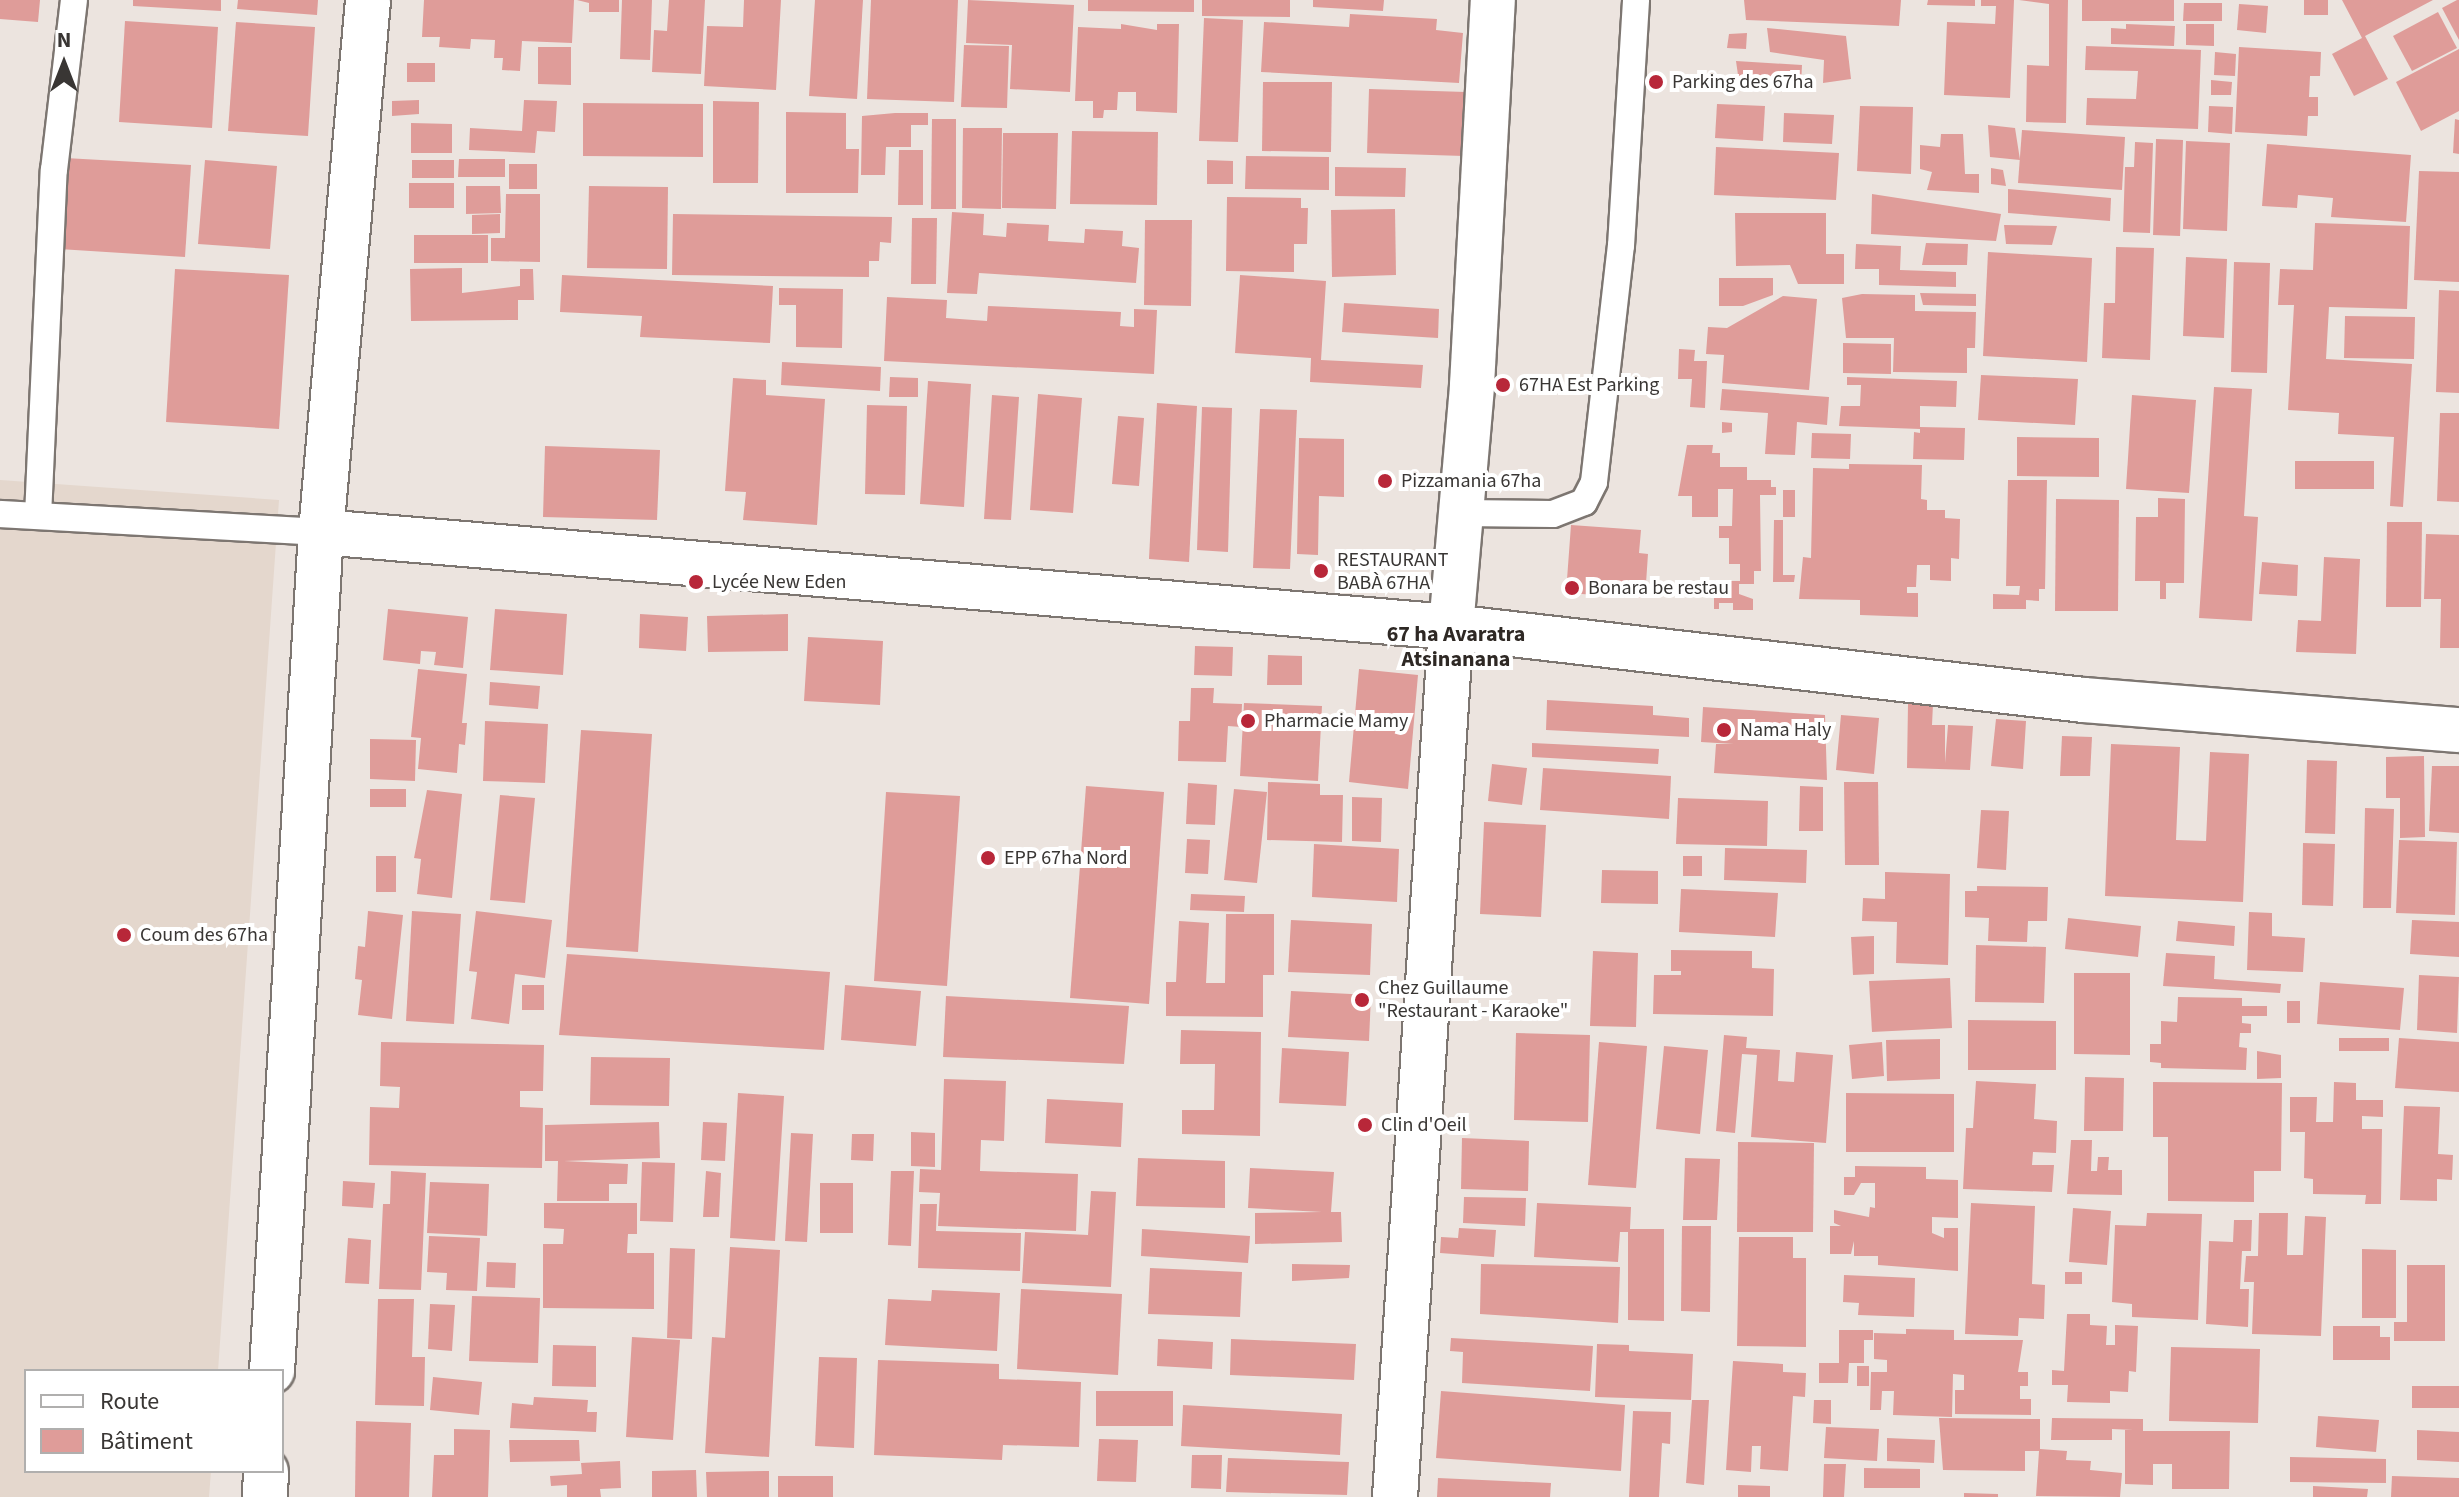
<!DOCTYPE html>
<meta charset="utf-8">
<style>
body{margin:0}
#map{position:relative;width:2459px;height:1497px;overflow:hidden;background:#ece4df;font-family:"Source Sans 3",sans-serif}
div>[style]{position:absolute}
[style*='--x']{left:calc(var(--x)*1px);top:calc(var(--y)*1px);width:calc(var(--w)*1px);rotate:calc(var(--a)*1deg)}
.built>*{inset:0;background:#e4d7cd}
.building>*{inset:0;background:#df9c99}
.roads{filter:drop-shadow(2px 0 #7d7671) drop-shadow(-2px 0 #7d7671) drop-shadow(0 2px #7d7671) drop-shadow(0 -2px #7d7671)}
.lane>*{height:26px;margin:-13px;padding:0 13px;transform-origin:13px;border-radius:13px;background:#fff}
.street>*{height:44px;margin:-22px;padding:0 22px;transform-origin:22px;border-radius:22px;background:#fff}
.secondary>*{height:44px;margin:-22px;padding:0 22px;transform-origin:22px;border-radius:22px;background:#fff}
.dots>*{width:22px;height:22px;translate:-50% -50%;box-sizing:border-box;border:4px solid #fff;border-radius:50%}
span{translate:-50% -50%;white-space:nowrap;text-align:center;line-height:1.15;-webkit-text-stroke:8px #fff;paint-order:stroke}
.poi-label{font-size:20px;color:#393634}
.left{translate:0 -50%;text-align:left}
.neighbourhood-label{font-size:22px;color:#2e2824;font-weight:700}
.legend{position:absolute;left:24px;top:1369px;width:260px;height:104px;box-sizing:border-box;background:#fff;border:2px solid #b0afae;margin:0;padding:10px 14px;list-style:none;font-size:24px;color:#393634}
.legend li{display:flex;align-items:center;gap:16px;height:40px}
.legend b{width:40px;border:2px solid #b0afae}
.north{position:absolute;left:24px;top:24px;width:80px;height:80px;-webkit-text-stroke:6px #fff;paint-order:stroke;rotate:0deg;font-size:22px;font-weight:700;line-height:32px;text-align:center;color:#393634}
.north::after{content:'';display:block;margin:auto;width:28px;height:36px;background:#393634;clip-path:polygon(50% 0,100% 100%,50% 72%,0 100%)}
</style>
<div id="map">
<div class="built">
<div style="clip-path:polygon(0 480px,279px 500px,218px 1371px,26px 1371px,26px 1471px,211px 1471px,209px 1497px,0 1497px)"></div>
</div>
<div class="building">
<div style="clip-path:polygon(0 0,40px 0,38px 22px,0 19px)"></div>
<div style="clip-path:polygon(133px 0,221px 0,221px 11px,133px 6px)"></div>
<div style="clip-path:polygon(238px 0,318px 0,317px 15px,237px 9px)"></div>
<div style="clip-path:polygon(424px 0,574px 0,572px 43px,522px 41px,520px 71px,502px 70px,503px 58px,494px 58px,495px 40px,471px 39px,470px 49px,439px 47px,440px 37px,422px 37px)"></div>
<div style="clip-path:polygon(577px 0,619px 0,619px 12px,589px 12px,589px 3px)"></div>
<div style="clip-path:polygon(622px 0,652px 0,650px 60px,620px 59px)"></div>
<div style="clip-path:polygon(669px 0,705px 0,701px 74px,652px 72px,654px 30px,667px 31px)"></div>
<div style="clip-path:polygon(744px 0,781px 0,776px 90px,704px 86px,707px 26px,743px 27px)"></div>
<div style="clip-path:polygon(815px 0,863px 0,857px 99px,809px 96px)"></div>
<div style="clip-path:polygon(871px 0,958px 0,954px 102px,867px 99px)"></div>
<div style="clip-path:polygon(968px 0,1074px 5px,1070px 92px,1010px 89px,1012px 45px,966px 43px)"></div>
<div style="clip-path:polygon(1088px 0,1194px 0,1194px 12px,1088px 11px)"></div>
<div style="clip-path:polygon(1202px 0,1290px 0,1290px 17px,1202px 16px)"></div>
<div style="clip-path:polygon(1313px 0,1384px 0,1383px 11px,1313px 7px)"></div>
<div style="clip-path:polygon(1744px 0,1901px 0,1899px 26px,1746px 20px)"></div>
<div style="clip-path:polygon(1928px 0,1975px 0,1975px 6px,1927px 5px)"></div>
<div style="clip-path:polygon(1981px 0,2014px 0,2010px 98px,1944px 95px,1947px 22px,1995px 24px,1996px 6px,1981px 6px)"></div>
<div style="clip-path:polygon(2019px 0,2068px 0,2066px 123px,2026px 122px,2027px 65px,2049px 66px,2049px 4px)"></div>
<div style="clip-path:polygon(2082px 0,2174px 0,2174px 21px,2082px 21px)"></div>
<div style="clip-path:polygon(2304px 0,2328px 0,2328px 15px,2304px 15px)"></div>
<div style="clip-path:polygon(2342px 0,2433px 0,2365px 36px,2388px 79px,2354px 96px,2332px 54px,2362px 38px)"></div>
<div style="clip-path:polygon(2457px 0,2459px 0,2459px 40px,2442px 8px)"></div>
<div style="clip-path:polygon(2184px 3px,2222px 3px,2222px 21px,2183px 21px)"></div>
<div style="clip-path:polygon(2239px 4px,2268px 6px,2266px 33px,2237px 30px)"></div>
<div style="clip-path:polygon(2438px 12px,2457px 48px,2412px 71px,2393px 36px)"></div>
<div style="clip-path:polygon(1350px 14px,1437px 19px,1436px 30px,1463px 33px,1459px 83px,1261px 72px,1264px 22px,1349px 27px)"></div>
<div style="clip-path:polygon(1204px 18px,1243px 20px,1238px 142px,1199px 141px)"></div>
<div style="clip-path:polygon(125px 21px,218px 27px,212px 128px,119px 122px)"></div>
<div style="clip-path:polygon(236px 22px,315px 27px,308px 136px,228px 131px)"></div>
<div style="clip-path:polygon(1121px 24px,1157px 30px,1157px 24px,1179px 24px,1177px 113px,1136px 111px,1136px 92px,1118px 92px,1117px 110px,1104px 110px,1103px 118px,1093px 118px,1093px 101px,1075px 101px,1078px 27px,1121px 29px)"></div>
<div style="clip-path:polygon(2126px 24px,2175px 26px,2174px 46px,2111px 44px,2111px 28px,2126px 29px)"></div>
<div style="clip-path:polygon(2186px 24px,2214px 24px,2214px 46px,2186px 45px)"></div>
<div style="clip-path:polygon(1767px 28px,1846px 36px,1851px 79px,1823px 83px,1824px 60px,1770px 52px)"></div>
<div style="clip-path:polygon(1747px 33px,1746px 49px,1727px 48px,1729px 34px)"></div>
<div style="clip-path:polygon(964px 45px,1009px 46px,1007px 108px,961px 107px)"></div>
<div style="clip-path:polygon(2086px 46px,2201px 50px,2198px 129px,2086px 125px,2087px 98px,2136px 99px,2138px 71px,2085px 70px)"></div>
<div style="clip-path:polygon(538px 47px,571px 47px,571px 85px,538px 84px)"></div>
<div style="clip-path:polygon(2239px 47px,2321px 52px,2320px 76px,2310px 76px,2309px 97px,2318px 97px,2318px 116px,2308px 116px,2307px 136px,2235px 132px)"></div>
<div style="clip-path:polygon(2459px 49px,2459px 111px,2421px 131px,2396px 82px)"></div>
<div style="clip-path:polygon(2215px 52px,2236px 54px,2235px 76px,2214px 75px)"></div>
<div style="clip-path:polygon(1736px 61px,1802px 65px,1801px 86px,1739px 82px)"></div>
<div style="clip-path:polygon(407px 63px,435px 63px,435px 82px,407px 82px)"></div>
<div style="clip-path:polygon(2211px 80px,2232px 82px,2231px 95px,2211px 95px)"></div>
<div style="clip-path:polygon(1263px 82px,1332px 82px,1331px 152px,1262px 151px)"></div>
<div style="clip-path:polygon(1369px 89px,1466px 92px,1464px 156px,1367px 153px)"></div>
<div style="clip-path:polygon(419px 100px,419px 114px,392px 116px,392px 101px)"></div>
<div style="clip-path:polygon(524px 100px,557px 101px,555px 132px,537px 131px,535px 153px,469px 150px,470px 128px,522px 131px)"></div>
<div style="clip-path:polygon(713px 101px,759px 102px,758px 183px,713px 183px)"></div>
<div style="clip-path:polygon(583px 103px,703px 104px,703px 157px,583px 156px)"></div>
<div style="clip-path:polygon(1717px 104px,1765px 106px,1763px 141px,1715px 138px)"></div>
<div style="clip-path:polygon(1860px 106px,1913px 107px,1911px 174px,1857px 171px)"></div>
<div style="clip-path:polygon(2209px 106px,2233px 107px,2232px 134px,2208px 132px)"></div>
<div style="clip-path:polygon(786px 112px,846px 113px,846px 149px,859px 149px,858px 193px,786px 193px)"></div>
<div style="clip-path:polygon(895px 113px,928px 113px,928px 125px,911px 125px,911px 147px,886px 147px,885px 175px,861px 175px,862px 116px)"></div>
<div style="clip-path:polygon(1784px 113px,1834px 115px,1832px 144px,1783px 142px)"></div>
<div style="clip-path:polygon(932px 119px,956px 119px,956px 209px,931px 209px)"></div>
<div style="clip-path:polygon(2455px 119px,2459px 120px,2459px 154px,2453px 153px)"></div>
<div style="clip-path:polygon(411px 123px,452px 124px,452px 153px,411px 153px)"></div>
<div style="clip-path:polygon(1988px 125px,2015px 128px,2020px 160px,1990px 157px)"></div>
<div style="clip-path:polygon(963px 128px,1002px 128px,1001px 209px,962px 208px)"></div>
<div style="clip-path:polygon(2022px 130px,2125px 137px,2122px 190px,2018px 183px)"></div>
<div style="clip-path:polygon(1072px 131px,1158px 132px,1157px 205px,1070px 204px)"></div>
<div style="clip-path:polygon(1003px 133px,1058px 133px,1056px 209px,1002px 208px)"></div>
<div style="clip-path:polygon(1941px 134px,1963px 134px,1965px 174px,1979px 174px,1979px 193px,1927px 190px,1932px 172px,1920px 169px,1920px 145px,1940px 147px)"></div>
<div style="clip-path:polygon(2156px 139px,2183px 140px,2180px 236px,2153px 235px)"></div>
<div style="clip-path:polygon(2186px 141px,2230px 143px,2227px 231px,2183px 229px)"></div>
<div style="clip-path:polygon(2135px 142px,2153px 143px,2150px 233px,2123px 232px,2125px 167px,2134px 167px)"></div>
<div style="clip-path:polygon(2267px 144px,2411px 155px,2406px 222px,2331px 217px,2333px 198px,2298px 195px,2297px 208px,2262px 206px)"></div>
<div style="clip-path:polygon(1716px 147px,1839px 153px,1836px 200px,1714px 195px)"></div>
<div style="clip-path:polygon(899px 150px,923px 150px,923px 205px,898px 205px)"></div>
<div style="clip-path:polygon(1246px 156px,1329px 157px,1329px 190px,1245px 189px)"></div>
<div style="clip-path:polygon(65px 158px,191px 165px,185px 257px,59px 249px)"></div>
<div style="clip-path:polygon(459px 159px,505px 159px,505px 177px,458px 177px)"></div>
<div style="clip-path:polygon(205px 160px,277px 166px,270px 249px,198px 244px)"></div>
<div style="clip-path:polygon(412px 160px,454px 160px,454px 178px,412px 178px)"></div>
<div style="clip-path:polygon(1207px 160px,1233px 161px,1233px 184px,1207px 184px)"></div>
<div style="clip-path:polygon(509px 164px,537px 164px,537px 189px,509px 189px)"></div>
<div style="clip-path:polygon(1335px 167px,1406px 168px,1405px 197px,1335px 196px)"></div>
<div style="clip-path:polygon(1991px 168px,2003px 170px,2006px 186px,1991px 184px)"></div>
<div style="clip-path:polygon(2419px 171px,2459px 172px,2459px 282px,2414px 280px)"></div>
<div style="clip-path:polygon(409px 183px,454px 183px,454px 208px,409px 208px)"></div>
<div style="clip-path:polygon(466px 186px,500px 186px,501px 213px,466px 214px)"></div>
<div style="clip-path:polygon(589px 186px,668px 187px,667px 269px,587px 268px)"></div>
<div style="clip-path:polygon(2008px 189px,2111px 198px,2110px 221px,2008px 213px)"></div>
<div style="clip-path:polygon(506px 194px,540px 194px,540px 262px,491px 261px,491px 238px,505px 238px)"></div>
<div style="clip-path:polygon(1872px 194px,2001px 214px,1996px 241px,1871px 234px)"></div>
<div style="clip-path:polygon(1227px 197px,1301px 198px,1301px 208px,1308px 208px,1307px 244px,1294px 244px,1294px 272px,1226px 271px)"></div>
<div style="clip-path:polygon(1395px 209px,1396px 275px,1332px 277px,1331px 210px)"></div>
<div style="clip-path:polygon(952px 212px,984px 214px,983px 235px,1006px 237px,1007px 223px,1049px 225px,1048px 241px,1084px 243px,1085px 229px,1123px 231px,1122px 246px,1139px 248px,1136px 283px,979px 273px,977px 294px,947px 293px)"></div>
<div style="clip-path:polygon(1735px 213px,1826px 213px,1826px 254px,1844px 254px,1844px 284px,1798px 284px,1790px 265px,1736px 266px)"></div>
<div style="clip-path:polygon(500px 214px,500px 233px,472px 234px,472px 215px)"></div>
<div style="clip-path:polygon(673px 214px,892px 217px,891px 243px,880px 242px,879px 261px,869px 261px,869px 277px,672px 275px)"></div>
<div style="clip-path:polygon(912px 218px,937px 218px,936px 284px,911px 284px)"></div>
<div style="clip-path:polygon(1145px 220px,1192px 220px,1191px 306px,1144px 305px)"></div>
<div style="clip-path:polygon(2315px 223px,2410px 226px,2407px 309px,2329px 307px,2326px 359px,2412px 364px,2403px 507px,2390px 506px,2394px 437px,2338px 434px,2339px 413px,2288px 410px,2294px 305px,2278px 305px,2280px 269px,2313px 270px)"></div>
<div style="clip-path:polygon(2004px 225px,2057px 226px,2052px 245px,2006px 244px)"></div>
<div style="clip-path:polygon(414px 235px,488px 235px,488px 263px,414px 263px)"></div>
<div style="clip-path:polygon(1926px 243px,1968px 244px,1967px 265px,1922px 265px)"></div>
<div style="clip-path:polygon(1856px 244px,1901px 246px,1900px 270px,1956px 272px,1956px 287px,1879px 285px,1879px 269px,1855px 269px)"></div>
<div style="clip-path:polygon(2116px 247px,2154px 248px,2150px 360px,2102px 358px,2104px 303px,2115px 303px)"></div>
<div style="clip-path:polygon(1988px 252px,2092px 258px,2087px 362px,1983px 356px)"></div>
<div style="clip-path:polygon(2186px 257px,2227px 259px,2224px 338px,2183px 336px)"></div>
<div style="clip-path:polygon(2234px 262px,2270px 263px,2267px 373px,2231px 372px)"></div>
<div style="clip-path:polygon(462px 268px,462px 293px,520px 286px,520px 269px,533px 269px,534px 300px,518px 300px,518px 320px,411px 321px,410px 269px)"></div>
<div style="clip-path:polygon(175px 269px,289px 275px,279px 429px,166px 422px)"></div>
<div style="clip-path:polygon(562px 275px,773px 286px,770px 343px,640px 337px,642px 316px,560px 312px)"></div>
<div style="clip-path:polygon(1240px 275px,1326px 281px,1321px 360px,1423px 365px,1421px 388px,1310px 382px,1311px 358px,1235px 353px)"></div>
<div style="clip-path:polygon(1719px 278px,1773px 278px,1773px 295px,1743px 306px,1719px 306px)"></div>
<div style="clip-path:polygon(779px 288px,843px 289px,842px 348px,796px 347px,796px 305px,779px 305px)"></div>
<div style="clip-path:polygon(2439px 290px,2459px 291px,2459px 393px,2436px 392px)"></div>
<div style="clip-path:polygon(1920px 293px,1976px 294px,1976px 306px,1923px 305px)"></div>
<div style="clip-path:polygon(1862px 294px,1915px 295px,1915px 311px,1976px 312px,1975px 348px,1967px 348px,1967px 373px,1893px 372px,1894px 338px,1846px 338px,1842px 298px)"></div>
<div style="clip-path:polygon(1783px 296px,1817px 299px,1809px 390px,1722px 383px,1724px 355px,1706px 354px,1708px 327px,1727px 328px)"></div>
<div style="clip-path:polygon(887px 297px,947px 300px,946px 318px,987px 321px,988px 306px,1121px 312px,1120px 326px,1134px 327px,1134px 309px,1157px 310px,1154px 374px,884px 361px)"></div>
<div style="clip-path:polygon(1344px 303px,1439px 309px,1438px 338px,1342px 332px)"></div>
<div style="clip-path:polygon(2345px 316px,2415px 317px,2414px 359px,2344px 358px)"></div>
<div style="clip-path:polygon(1843px 343px,1891px 344px,1891px 374px,1843px 373px)"></div>
<div style="clip-path:polygon(1679px 349px,1695px 350px,1694px 361px,1707px 361px,1705px 408px,1690px 407px,1692px 379px,1678px 379px)"></div>
<div style="clip-path:polygon(782px 362px,881px 367px,880px 391px,781px 385px)"></div>
<div style="clip-path:polygon(1981px 375px,2078px 379px,2075px 425px,1978px 420px)"></div>
<div style="clip-path:polygon(890px 377px,918px 378px,918px 397px,889px 397px)"></div>
<div style="clip-path:polygon(1847px 377px,1957px 381px,1956px 407px,1920px 406px,1920px 429px,1839px 426px,1841px 406px,1860px 406px,1861px 385px,1847px 385px)"></div>
<div style="clip-path:polygon(733px 378px,766px 380px,766px 395px,825px 399px,817px 525px,743px 520px,746px 492px,725px 491px)"></div>
<div style="clip-path:polygon(928px 381px,971px 384px,964px 507px,920px 504px)"></div>
<div style="clip-path:polygon(2214px 387px,2252px 389px,2244px 516px,2258px 517px,2252px 621px,2199px 618px)"></div>
<div style="clip-path:polygon(1722px 389px,1829px 397px,1827px 425px,1797px 422px,1795px 455px,1765px 454px,1768px 413px,1720px 410px)"></div>
<div style="clip-path:polygon(1038px 394px,1082px 398px,1073px 513px,1030px 510px)"></div>
<div style="clip-path:polygon(992px 395px,1019px 397px,1011px 520px,984px 519px)"></div>
<div style="clip-path:polygon(2132px 395px,2196px 400px,2189px 493px,2126px 489px)"></div>
<div style="clip-path:polygon(1157px 403px,1197px 406px,1189px 562px,1149px 559px)"></div>
<div style="clip-path:polygon(867px 405px,907px 406px,905px 495px,865px 494px)"></div>
<div style="clip-path:polygon(1202px 407px,1232px 408px,1228px 552px,1197px 550px)"></div>
<div style="clip-path:polygon(1260px 409px,1297px 410px,1290px 569px,1253px 568px)"></div>
<div style="clip-path:polygon(2440px 413px,2459px 413px,2459px 502px,2437px 501px)"></div>
<div style="clip-path:polygon(1118px 416px,1144px 418px,1139px 486px,1112px 484px)"></div>
<div style="clip-path:polygon(1722px 422px,1732px 423px,1732px 432px,1722px 433px)"></div>
<div style="clip-path:polygon(1920px 427px,1965px 428px,1964px 460px,1913px 459px,1914px 432px,1920px 433px)"></div>
<div style="clip-path:polygon(1812px 433px,1851px 434px,1850px 459px,1811px 458px)"></div>
<div style="clip-path:polygon(2017px 437px,2099px 438px,2099px 477px,2017px 476px)"></div>
<div style="clip-path:polygon(1299px 438px,1344px 439px,1344px 497px,1319px 496px,1318px 555px,1297px 554px)"></div>
<div style="clip-path:polygon(1687px 445px,1713px 445px,1712px 453px,1720px 453px,1720px 467px,1747px 467px,1747px 480px,1771px 480px,1771px 487px,1776px 487px,1776px 495px,1760px 495px,1761px 571px,1754px 571px,1754px 584px,1739px 584px,1739px 594px,1753px 599px,1753px 610px,1733px 610px,1733px 603px,1719px 603px,1719px 609px,1714px 609px,1714px 597px,1707px 597px,1707px 587px,1698px 587px,1698px 581px,1740px 581px,1740px 564px,1729px 564px,1729px 538px,1719px 538px,1719px 526px,1732px 526px,1733px 489px,1718px 489px,1718px 517px,1692px 517px,1692px 496px,1678px 496px)"></div>
<div style="clip-path:polygon(545px 446px,660px 450px,657px 520px,543px 517px)"></div>
<div style="clip-path:polygon(2295px 461px,2374px 461px,2374px 489px,2295px 489px)"></div>
<div style="clip-path:polygon(1849px 464px,1922px 465px,1921px 499px,1927px 500px,1927px 510px,1945px 510px,1945px 518px,1960px 519px,1959px 559px,1951px 558px,1951px 581px,1930px 580px,1930px 565px,1917px 565px,1916px 587px,1907px 587px,1907px 593px,1918px 593px,1918px 617px,1860px 615px,1860px 600px,1799px 599px,1803px 557px,1811px 558px,1813px 468px,1849px 469px)"></div>
<div style="clip-path:polygon(2008px 480px,2047px 480px,2045px 589px,2039px 589px,2039px 601px,2026px 600px,2026px 609px,1993px 609px,1993px 594px,2019px 595px,2020px 586px,2006px 586px)"></div>
<div style="clip-path:polygon(1783px 490px,1795px 490px,1795px 517px,1783px 517px)"></div>
<div style="clip-path:polygon(2158px 498px,2185px 499px,2184px 583px,2166px 583px,2166px 599px,2160px 599px,2160px 581px,2135px 581px,2136px 517px,2158px 517px)"></div>
<div style="clip-path:polygon(2056px 499px,2119px 500px,2118px 611px,2055px 611px)"></div>
<div style="clip-path:polygon(1774px 520px,1783px 520px,1783px 575px,1795px 575px,1794px 582px,1773px 582px)"></div>
<div style="clip-path:polygon(2387px 522px,2422px 522px,2421px 607px,2386px 607px)"></div>
<div style="clip-path:polygon(1571px 525px,1641px 530px,1639px 553px,1648px 554px,1645px 598px,1566px 593px)"></div>
<div style="clip-path:polygon(2426px 534px,2459px 535px,2459px 648px,2440px 648px,2441px 599px,2424px 599px)"></div>
<div style="clip-path:polygon(2324px 557px,2360px 559px,2356px 654px,2296px 652px,2298px 620px,2321px 621px)"></div>
<div style="clip-path:polygon(2262px 562px,2298px 565px,2297px 596px,2259px 594px)"></div>
<div style="clip-path:polygon(388px 609px,468px 617px,463px 668px,434px 665px,436px 652px,421px 651px,420px 664px,383px 660px)"></div>
<div style="clip-path:polygon(495px 609px,567px 614px,563px 675px,490px 670px)"></div>
<div style="clip-path:polygon(640px 614px,688px 617px,686px 651px,639px 648px)"></div>
<div style="clip-path:polygon(788px 614px,788px 651px,708px 652px,707px 616px)"></div>
<div style="clip-path:polygon(808px 637px,883px 641px,880px 705px,804px 701px)"></div>
<div style="clip-path:polygon(1195px 646px,1233px 647px,1232px 676px,1194px 675px)"></div>
<div style="clip-path:polygon(1268px 655px,1302px 656px,1302px 685px,1267px 685px)"></div>
<div style="clip-path:polygon(418px 669px,467px 674px,462px 723px,467px 723px,465px 745px,459px 744px,457px 773px,418px 769px,421px 738px,411px 737px)"></div>
<div style="clip-path:polygon(1359px 669px,1418px 675px,1408px 789px,1349px 782px)"></div>
<div style="clip-path:polygon(490px 682px,540px 686px,538px 709px,489px 705px)"></div>
<div style="clip-path:polygon(1191px 688px,1214px 688px,1213px 703px,1242px 704px,1241px 727px,1228px 726px,1226px 762px,1178px 761px,1179px 721px,1190px 721px)"></div>
<div style="clip-path:polygon(1547px 700px,1653px 706px,1653px 715px,1689px 718px,1689px 737px,1546px 730px)"></div>
<div style="clip-path:polygon(1244px 703px,1322px 706px,1318px 781px,1240px 776px)"></div>
<div style="clip-path:polygon(1908px 704px,1933px 704px,1932px 725px,1945px 725px,1945px 763px,1948px 725px,1973px 726px,1970px 770px,1907px 768px)"></div>
<div style="clip-path:polygon(1703px 707px,1825px 715px,1827px 780px,1714px 773px,1716px 744px,1734px 744px,1701px 742px)"></div>
<div style="clip-path:polygon(1841px 715px,1879px 718px,1874px 774px,1836px 770px)"></div>
<div style="clip-path:polygon(1996px 719px,2026px 721px,2023px 769px,1991px 766px)"></div>
<div style="clip-path:polygon(485px 721px,548px 724px,545px 783px,483px 781px)"></div>
<div style="clip-path:polygon(581px 730px,652px 734px,638px 952px,566px 947px)"></div>
<div style="clip-path:polygon(2062px 736px,2092px 737px,2090px 776px,2060px 776px)"></div>
<div style="clip-path:polygon(370px 739px,416px 740px,415px 781px,370px 779px)"></div>
<div style="clip-path:polygon(1532px 743px,1659px 749px,1658px 764px,1532px 757px)"></div>
<div style="clip-path:polygon(2111px 744px,2180px 747px,2176px 840px,2206px 841px,2210px 752px,2249px 754px,2243px 902px,2105px 896px)"></div>
<div style="clip-path:polygon(2424px 756px,2425px 837px,2400px 838px,2400px 798px,2386px 798px,2386px 757px)"></div>
<div style="clip-path:polygon(2307px 760px,2337px 761px,2335px 834px,2305px 833px)"></div>
<div style="clip-path:polygon(1492px 764px,1527px 768px,1522px 805px,1488px 801px)"></div>
<div style="clip-path:polygon(2432px 766px,2459px 766px,2459px 833px,2429px 831px)"></div>
<div style="clip-path:polygon(1543px 768px,1671px 776px,1669px 819px,1540px 810px)"></div>
<div style="clip-path:polygon(1268px 782px,1320px 784px,1320px 795px,1343px 795px,1342px 842px,1267px 840px)"></div>
<div style="clip-path:polygon(1844px 782px,1878px 782px,1879px 865px,1845px 865px)"></div>
<div style="clip-path:polygon(1188px 783px,1217px 785px,1215px 825px,1186px 824px)"></div>
<div style="clip-path:polygon(1086px 786px,1164px 792px,1149px 1004px,1070px 998px)"></div>
<div style="clip-path:polygon(1800px 786px,1823px 787px,1823px 831px,1799px 831px)"></div>
<div style="clip-path:polygon(370px 789px,406px 789px,406px 807px,370px 807px)"></div>
<div style="clip-path:polygon(1234px 789px,1267px 792px,1257px 883px,1224px 880px)"></div>
<div style="clip-path:polygon(427px 790px,462px 794px,452px 898px,417px 894px,421px 859px,414px 858px)"></div>
<div style="clip-path:polygon(886px 792px,960px 796px,947px 986px,874px 981px)"></div>
<div style="clip-path:polygon(500px 795px,535px 798px,525px 903px,490px 900px)"></div>
<div style="clip-path:polygon(1352px 797px,1382px 798px,1381px 842px,1352px 841px)"></div>
<div style="clip-path:polygon(1678px 798px,1768px 801px,1767px 846px,1676px 844px)"></div>
<div style="clip-path:polygon(2365px 808px,2394px 809px,2391px 908px,2363px 908px)"></div>
<div style="clip-path:polygon(1981px 810px,2009px 811px,2006px 870px,1977px 868px)"></div>
<div style="clip-path:polygon(1484px 822px,1546px 825px,1541px 917px,1480px 914px)"></div>
<div style="clip-path:polygon(1187px 839px,1210px 840px,1208px 874px,1185px 873px)"></div>
<div style="clip-path:polygon(2399px 840px,2457px 842px,2455px 915px,2396px 913px)"></div>
<div style="clip-path:polygon(2303px 843px,2335px 844px,2333px 906px,2302px 905px)"></div>
<div style="clip-path:polygon(1314px 844px,1399px 849px,1397px 902px,1312px 897px)"></div>
<div style="clip-path:polygon(1725px 848px,1807px 850px,1806px 883px,1724px 880px)"></div>
<div style="clip-path:polygon(376px 856px,396px 856px,396px 892px,376px 892px)"></div>
<div style="clip-path:polygon(1683px 856px,1702px 856px,1702px 876px,1683px 876px)"></div>
<div style="clip-path:polygon(1602px 870px,1658px 871px,1658px 904px,1601px 903px)"></div>
<div style="clip-path:polygon(1885px 872px,1950px 874px,1948px 965px,1896px 963px,1897px 922px,1862px 921px,1863px 898px,1885px 899px)"></div>
<div style="clip-path:polygon(1977px 886px,2048px 887px,2047px 921px,2028px 921px,2027px 942px,1988px 941px,1989px 918px,1965px 917px,1965px 891px,1977px 891px)"></div>
<div style="clip-path:polygon(1681px 889px,1778px 893px,1775px 937px,1679px 932px)"></div>
<div style="clip-path:polygon(1191px 894px,1245px 896px,1244px 912px,1190px 910px)"></div>
<div style="clip-path:polygon(368px 911px,403px 915px,392px 1019px,358px 1015px,362px 980px,355px 979px,358px 946px,365px 947px)"></div>
<div style="clip-path:polygon(412px 911px,461px 914px,454px 1024px,406px 1021px)"></div>
<div style="clip-path:polygon(476px 911px,552px 920px,545px 978px,515px 974px,509px 1024px,471px 1019px,477px 972px,469px 971px)"></div>
<div style="clip-path:polygon(2249px 912px,2272px 913px,2272px 936px,2305px 938px,2303px 972px,2247px 970px)"></div>
<div style="clip-path:polygon(1226px 914px,1274px 914px,1274px 975px,1263px 975px,1263px 1017px,1166px 1016px,1166px 982px,1176px 982px,1179px 921px,1209px 923px,1206px 983px,1225px 983px)"></div>
<div style="clip-path:polygon(2068px 918px,2141px 926px,2138px 957px,2065px 949px)"></div>
<div style="clip-path:polygon(1291px 920px,1372px 924px,1370px 975px,1288px 972px)"></div>
<div style="clip-path:polygon(2412px 920px,2459px 922px,2459px 957px,2410px 954px)"></div>
<div style="clip-path:polygon(2178px 921px,2235px 926px,2234px 946px,2176px 941px)"></div>
<div style="clip-path:polygon(1874px 936px,1874px 974px,1853px 975px,1851px 937px)"></div>
<div style="clip-path:polygon(1976px 945px,2046px 947px,2044px 1003px,1975px 1002px)"></div>
<div style="clip-path:polygon(1671px 950px,1752px 951px,1752px 968px,1774px 969px,1773px 1016px,1653px 1014px,1654px 975px,1681px 975px,1681px 971px,1671px 971px)"></div>
<div style="clip-path:polygon(1593px 951px,1638px 953px,1636px 1027px,1590px 1026px)"></div>
<div style="clip-path:polygon(2166px 953px,2215px 956px,2214px 979px,2281px 984px,2280px 993px,2163px 986px)"></div>
<div style="clip-path:polygon(567px 954px,830px 972px,824px 1050px,559px 1035px)"></div>
<div style="clip-path:polygon(2074px 973px,2130px 973px,2130px 1055px,2074px 1054px)"></div>
<div style="clip-path:polygon(2419px 975px,2459px 977px,2457px 1033px,2417px 1030px)"></div>
<div style="clip-path:polygon(1950px 978px,1952px 1028px,1872px 1032px,1869px 981px)"></div>
<div style="clip-path:polygon(2320px 982px,2404px 988px,2400px 1030px,2317px 1024px)"></div>
<div style="clip-path:polygon(522px 985px,544px 985px,544px 1010px,522px 1010px)"></div>
<div style="clip-path:polygon(845px 985px,921px 991px,916px 1046px,841px 1040px)"></div>
<div style="clip-path:polygon(1291px 991px,1371px 995px,1369px 1041px,1288px 1037px)"></div>
<div style="clip-path:polygon(946px 996px,1129px 1006px,1124px 1064px,943px 1057px)"></div>
<div style="clip-path:polygon(2178px 997px,2242px 998px,2242px 1006px,2267px 1006px,2267px 1016px,2242px 1016px,2242px 1023px,2251px 1024px,2251px 1033px,2240px 1033px,2239px 1047px,2247px 1048px,2246px 1070px,2161px 1068px,2161px 1063px,2150px 1062px,2150px 1044px,2161px 1044px,2161px 1021px,2177px 1022px)"></div>
<div style="clip-path:polygon(2287px 1001px,2300px 1001px,2300px 1023px,2287px 1023px)"></div>
<div style="clip-path:polygon(1968px 1020px,2056px 1021px,2056px 1070px,1968px 1070px)"></div>
<div style="clip-path:polygon(1181px 1030px,1261px 1032px,1260px 1136px,1182px 1134px,1182px 1110px,1214px 1110px,1215px 1064px,1180px 1064px)"></div>
<div style="clip-path:polygon(1516px 1033px,1590px 1035px,1588px 1122px,1514px 1120px)"></div>
<div style="clip-path:polygon(1724px 1035px,1747px 1037px,1746px 1048px,1780px 1050px,1778px 1081px,1794px 1082px,1796px 1052px,1833px 1055px,1826px 1143px,1751px 1137px,1757px 1055px,1742px 1054px,1735px 1133px,1716px 1131px)"></div>
<div style="clip-path:polygon(2339px 1038px,2389px 1038px,2389px 1051px,2339px 1051px)"></div>
<div style="clip-path:polygon(2399px 1038px,2459px 1042px,2459px 1092px,2395px 1088px)"></div>
<div style="clip-path:polygon(1940px 1039px,1940px 1079px,1887px 1081px,1886px 1040px)"></div>
<div style="clip-path:polygon(381px 1042px,544px 1045px,543px 1091px,520px 1091px,520px 1107px,543px 1108px,542px 1168px,369px 1165px,370px 1107px,399px 1108px,400px 1087px,380px 1086px)"></div>
<div style="clip-path:polygon(1599px 1042px,1647px 1046px,1636px 1188px,1588px 1185px)"></div>
<div style="clip-path:polygon(1882px 1042px,1884px 1076px,1852px 1079px,1849px 1045px)"></div>
<div style="clip-path:polygon(1664px 1046px,1708px 1050px,1700px 1134px,1656px 1129px)"></div>
<div style="clip-path:polygon(1282px 1048px,1349px 1052px,1346px 1106px,1279px 1103px)"></div>
<div style="clip-path:polygon(2257px 1051px,2281px 1055px,2281px 1078px,2257px 1079px)"></div>
<div style="clip-path:polygon(591px 1057px,670px 1058px,669px 1106px,590px 1105px)"></div>
<div style="clip-path:polygon(2085px 1077px,2124px 1078px,2123px 1131px,2084px 1131px)"></div>
<div style="clip-path:polygon(944px 1079px,1006px 1081px,1004px 1141px,981px 1140px,980px 1171px,1078px 1174px,1076px 1231px,938px 1226px,940px 1193px,919px 1192px,920px 1169px,941px 1170px)"></div>
<div style="clip-path:polygon(1976px 1081px,2036px 1084px,2034px 1119px,2057px 1121px,2056px 1153px,2033px 1152px,2032px 1165px,2054px 1165px,2052px 1192px,1963px 1189px,1966px 1128px,1973px 1128px)"></div>
<div style="clip-path:polygon(2153px 1082px,2282px 1083px,2281px 1171px,2254px 1171px,2254px 1202px,2168px 1201px,2168px 1137px,2153px 1137px)"></div>
<div style="clip-path:polygon(2334px 1082px,2356px 1083px,2356px 1100px,2383px 1100px,2383px 1117px,2362px 1116px,2362px 1129px,2382px 1129px,2381px 1204px,2365px 1204px,2366px 1195px,2313px 1194px,2313px 1179px,2304px 1178px,2305px 1132px,2290px 1132px,2290px 1097px,2317px 1097px,2316px 1122px,2333px 1122px)"></div>
<div style="clip-path:polygon(738px 1093px,784px 1096px,775px 1241px,730px 1238px)"></div>
<div style="clip-path:polygon(1846px 1093px,1954px 1094px,1954px 1152px,1846px 1152px)"></div>
<div style="clip-path:polygon(1047px 1099px,1123px 1103px,1121px 1147px,1045px 1143px)"></div>
<div style="clip-path:polygon(2404px 1106px,2440px 1107px,2438px 1154px,2453px 1155px,2452px 1180px,2437px 1179px,2437px 1201px,2400px 1200px)"></div>
<div style="clip-path:polygon(659px 1122px,660px 1158px,564px 1161px,628px 1164px,627px 1184px,609px 1184px,609px 1201px,557px 1201px,558px 1161px,545px 1161px,545px 1125px)"></div>
<div style="clip-path:polygon(703px 1122px,727px 1123px,725px 1161px,701px 1160px)"></div>
<div style="clip-path:polygon(911px 1132px,935px 1133px,935px 1167px,911px 1166px)"></div>
<div style="clip-path:polygon(791px 1133px,813px 1134px,807px 1242px,785px 1241px)"></div>
<div style="clip-path:polygon(852px 1134px,874px 1134px,873px 1161px,851px 1160px)"></div>
<div style="clip-path:polygon(1462px 1138px,1529px 1141px,1528px 1191px,1461px 1189px)"></div>
<div style="clip-path:polygon(2071px 1140px,2092px 1140px,2091px 1171px,2097px 1171px,2098px 1157px,2109px 1157px,2108px 1170px,2122px 1170px,2122px 1195px,2067px 1194px)"></div>
<div style="clip-path:polygon(1738px 1142px,1814px 1143px,1813px 1232px,1737px 1232px)"></div>
<div style="clip-path:polygon(1138px 1158px,1225px 1161px,1225px 1208px,1136px 1206px)"></div>
<div style="clip-path:polygon(1685px 1158px,1720px 1159px,1717px 1220px,1683px 1220px)"></div>
<div style="clip-path:polygon(642px 1162px,675px 1163px,673px 1222px,640px 1221px)"></div>
<div style="clip-path:polygon(1855px 1166px,1926px 1167px,1926px 1179px,1958px 1180px,1958px 1218px,1932px 1217px,1932px 1233px,1944px 1238px,1944px 1228px,1958px 1228px,1958px 1271px,1878px 1265px,1878px 1256px,1854px 1256px,1854px 1241px,1851px 1254px,1830px 1254px,1830px 1226px,1841px 1226px,1834px 1223px,1834px 1210px,1869px 1217px,1870px 1207px,1875px 1208px,1875px 1183px,1861px 1183px,1854px 1195px,1844px 1195px,1844px 1177px,1855px 1177px)"></div>
<div style="clip-path:polygon(1250px 1168px,1334px 1172px,1331px 1212px,1341px 1212px,1342px 1242px,1255px 1244px,1255px 1213px,1322px 1212px,1248px 1208px)"></div>
<div style="clip-path:polygon(391px 1171px,426px 1173px,421px 1290px,379px 1289px,383px 1204px,390px 1204px)"></div>
<div style="clip-path:polygon(706px 1171px,721px 1173px,719px 1217px,703px 1217px)"></div>
<div style="clip-path:polygon(891px 1171px,914px 1171px,911px 1246px,888px 1245px)"></div>
<div style="clip-path:polygon(343px 1181px,375px 1183px,373px 1208px,342px 1206px)"></div>
<div style="clip-path:polygon(430px 1182px,489px 1184px,487px 1236px,427px 1233px)"></div>
<div style="clip-path:polygon(820px 1183px,853px 1183px,853px 1233px,820px 1233px)"></div>
<div style="clip-path:polygon(1091px 1191px,1116px 1192px,1111px 1287px,1022px 1283px,1025px 1232px,1088px 1235px)"></div>
<div style="clip-path:polygon(1464px 1197px,1526px 1198px,1525px 1226px,1463px 1223px)"></div>
<div style="clip-path:polygon(544px 1203px,637px 1203px,637px 1234px,628px 1234px,627px 1253px,654px 1253px,654px 1309px,543px 1308px,543px 1244px,563px 1244px,564px 1229px,544px 1228px)"></div>
<div style="clip-path:polygon(1537px 1203px,1631px 1207px,1630px 1229px,1664px 1229px,1664px 1321px,1628px 1320px,1628px 1232px,1620px 1232px,1618px 1262px,1534px 1257px)"></div>
<div style="clip-path:polygon(1971px 1203px,2035px 1206px,2032px 1284px,2045px 1285px,2044px 1319px,2019px 1318px,2018px 1336px,1965px 1334px)"></div>
<div style="clip-path:polygon(920px 1204px,937px 1204px,936px 1231px,1021px 1233px,1020px 1271px,918px 1268px)"></div>
<div style="clip-path:polygon(2073px 1208px,2111px 1211px,2107px 1265px,2069px 1262px)"></div>
<div style="clip-path:polygon(2147px 1213px,2202px 1214px,2198px 1320px,2132px 1317px,2132px 1304px,2112px 1302px,2115px 1225px,2146px 1226px)"></div>
<div style="clip-path:polygon(2259px 1213px,2288px 1213px,2287px 1255px,2303px 1255px,2305px 1216px,2326px 1217px,2321px 1336px,2252px 1334px,2254px 1282px,2244px 1282px,2246px 1256px,2258px 1256px)"></div>
<div style="clip-path:polygon(2234px 1220px,2252px 1220px,2251px 1251px,2242px 1251px,2240px 1289px,2249px 1289px,2248px 1327px,2206px 1324px,2209px 1241px,2233px 1242px)"></div>
<div style="clip-path:polygon(1682px 1226px,1711px 1226px,1710px 1312px,1681px 1311px)"></div>
<div style="clip-path:polygon(1459px 1228px,1496px 1230px,1494px 1257px,1440px 1253px,1441px 1237px,1458px 1238px)"></div>
<div style="clip-path:polygon(1142px 1229px,1250px 1236px,1248px 1263px,1141px 1256px)"></div>
<div style="clip-path:polygon(429px 1236px,480px 1238px,477px 1291px,446px 1290px,447px 1273px,427px 1272px)"></div>
<div style="clip-path:polygon(1739px 1237px,1793px 1237px,1793px 1258px,1806px 1258px,1806px 1347px,1737px 1346px)"></div>
<div style="clip-path:polygon(348px 1238px,371px 1240px,369px 1284px,345px 1283px)"></div>
<div style="clip-path:polygon(730px 1247px,780px 1250px,769px 1457px,705px 1453px,712px 1337px,725px 1338px)"></div>
<div style="clip-path:polygon(670px 1248px,695px 1249px,692px 1339px,667px 1338px)"></div>
<div style="clip-path:polygon(2362px 1249px,2396px 1250px,2396px 1318px,2362px 1318px)"></div>
<div style="clip-path:polygon(487px 1262px,516px 1263px,515px 1288px,486px 1287px)"></div>
<div style="clip-path:polygon(1292px 1264px,1350px 1265px,1349px 1278px,1292px 1281px)"></div>
<div style="clip-path:polygon(1481px 1264px,1620px 1267px,1618px 1323px,1480px 1314px)"></div>
<div style="clip-path:polygon(2407px 1265px,2445px 1265px,2445px 1341px,2394px 1341px,2394px 1322px,2407px 1322px)"></div>
<div style="clip-path:polygon(1150px 1268px,1242px 1272px,1240px 1317px,1148px 1314px)"></div>
<div style="clip-path:polygon(2065px 1272px,2082px 1272px,2082px 1284px,2065px 1284px)"></div>
<div style="clip-path:polygon(1844px 1275px,1915px 1278px,1914px 1317px,1858px 1315px,1859px 1303px,1843px 1302px)"></div>
<div style="clip-path:polygon(1021px 1289px,1122px 1294px,1118px 1375px,1017px 1369px)"></div>
<div style="clip-path:polygon(932px 1290px,1000px 1293px,997px 1351px,885px 1345px,888px 1299px,931px 1301px)"></div>
<div style="clip-path:polygon(472px 1296px,540px 1298px,538px 1363px,469px 1361px)"></div>
<div style="clip-path:polygon(378px 1299px,414px 1299px,412px 1357px,425px 1357px,424px 1406px,375px 1405px)"></div>
<div style="clip-path:polygon(430px 1304px,455px 1305px,452px 1351px,428px 1349px)"></div>
<div style="clip-path:polygon(2067px 1314px,2090px 1314px,2090px 1325px,2107px 1326px,2106px 1345px,2115px 1345px,2115px 1325px,2138px 1326px,2136px 1372px,2129px 1371px,2128px 1392px,2110px 1391px,2110px 1403px,2067px 1402px,2068px 1385px,2052px 1385px,2052px 1370px,2064px 1371px)"></div>
<div style="clip-path:polygon(2333px 1326px,2380px 1326px,2380px 1337px,2390px 1337px,2390px 1360px,2333px 1360px)"></div>
<div style="clip-path:polygon(1906px 1329px,1954px 1330px,1954px 1340px,2023px 1340px,2018px 1372px,2028px 1372px,2028px 1386px,2020px 1386px,2020px 1399px,2031px 1399px,2031px 1415px,1955px 1414px,1955px 1390px,1964px 1390px,1964px 1375px,1953px 1374px,1952px 1417px,1893px 1415px,1894px 1391px,1882px 1391px,1881px 1410px,1870px 1410px,1871px 1372px,1887px 1372px,1887px 1360px,1874px 1359px,1874px 1333px,1906px 1334px)"></div>
<div style="clip-path:polygon(1839px 1330px,1873px 1330px,1873px 1340px,1864px 1340px,1864px 1363px,1849px 1363px,1848px 1383px,1819px 1383px,1819px 1363px,1839px 1363px)"></div>
<div style="clip-path:polygon(632px 1337px,680px 1340px,673px 1440px,626px 1437px)"></div>
<div style="clip-path:polygon(1451px 1338px,1593px 1346px,1590px 1391px,1462px 1383px,1463px 1352px,1450px 1351px)"></div>
<div style="clip-path:polygon(1158px 1339px,1213px 1342px,1212px 1369px,1157px 1366px)"></div>
<div style="clip-path:polygon(1231px 1339px,1356px 1344px,1354px 1380px,1230px 1375px)"></div>
<div style="clip-path:polygon(1597px 1344px,1629px 1345px,1629px 1351px,1693px 1354px,1691px 1400px,1595px 1397px)"></div>
<div style="clip-path:polygon(553px 1345px,596px 1346px,596px 1387px,552px 1386px)"></div>
<div style="clip-path:polygon(2171px 1347px,2260px 1349px,2258px 1423px,2169px 1421px)"></div>
<div style="clip-path:polygon(819px 1357px,857px 1358px,854px 1448px,815px 1446px)"></div>
<div style="clip-path:polygon(878px 1360px,999px 1364px,999px 1379px,1081px 1382px,1079px 1447px,1003px 1445px,1002px 1460px,874px 1455px)"></div>
<div style="clip-path:polygon(1733px 1361px,1783px 1364px,1783px 1372px,1806px 1373px,1805px 1397px,1793px 1396px,1788px 1471px,1760px 1469px,1761px 1446px,1752px 1446px,1751px 1472px,1726px 1470px)"></div>
<div style="clip-path:polygon(1857px 1366px,1869px 1366px,1869px 1386px,1857px 1386px)"></div>
<div style="clip-path:polygon(433px 1377px,482px 1382px,479px 1415px,430px 1410px)"></div>
<div style="clip-path:polygon(2412px 1386px,2459px 1386px,2459px 1408px,2412px 1408px)"></div>
<div style="clip-path:polygon(1096px 1391px,1173px 1391px,1173px 1426px,1096px 1426px)"></div>
<div style="clip-path:polygon(1441px 1391px,1625px 1405px,1621px 1471px,1436px 1458px)"></div>
<div style="clip-path:polygon(534px 1397px,588px 1400px,587px 1412px,597px 1412px,596px 1432px,510px 1428px,512px 1403px,533px 1405px)"></div>
<div style="clip-path:polygon(1692px 1400px,1709px 1400px,1704px 1485px,1686px 1483px)"></div>
<div style="clip-path:polygon(1814px 1400px,1831px 1400px,1831px 1424px,1813px 1423px)"></div>
<div style="clip-path:polygon(1183px 1405px,1342px 1414px,1340px 1455px,1181px 1446px)"></div>
<div style="clip-path:polygon(1633px 1411px,1671px 1412px,1670px 1444px,1662px 1443px,1659px 1497px,1629px 1497px)"></div>
<div style="clip-path:polygon(2318px 1416px,2379px 1420px,2376px 1452px,2316px 1447px)"></div>
<div style="clip-path:polygon(1939px 1418px,2040px 1419px,2040px 1449px,2067px 1451px,2066px 1460px,2091px 1461px,2090px 1470px,2122px 1473px,2120px 1497px,2036px 1496px,2039px 1451px,2025px 1451px,2025px 1471px,1943px 1470px)"></div>
<div style="clip-path:polygon(2052px 1418px,2143px 1419px,2143px 1431px,2230px 1431px,2229px 1489px,2172px 1489px,2172px 1464px,2153px 1464px,2153px 1485px,2125px 1484px,2125px 1430px,2133px 1430px,2112px 1429px,2112px 1440px,2051px 1440px)"></div>
<div style="clip-path:polygon(356px 1421px,411px 1423px,409px 1497px,355px 1497px)"></div>
<div style="clip-path:polygon(1826px 1427px,1879px 1429px,1877px 1461px,1824px 1458px)"></div>
<div style="clip-path:polygon(454px 1429px,490px 1430px,488px 1497px,432px 1497px,434px 1455px,454px 1455px)"></div>
<div style="clip-path:polygon(2417px 1430px,2459px 1432px,2459px 1462px,2417px 1460px)"></div>
<div style="clip-path:polygon(1887px 1438px,1935px 1440px,1934px 1463px,1887px 1461px)"></div>
<div style="clip-path:polygon(1099px 1439px,1138px 1440px,1136px 1482px,1097px 1481px)"></div>
<div style="clip-path:polygon(509px 1440px,579px 1440px,580px 1461px,510px 1462px)"></div>
<div style="clip-path:polygon(1192px 1455px,1222px 1455px,1221px 1489px,1191px 1488px)"></div>
<div style="clip-path:polygon(2290px 1457px,2386px 1459px,2386px 1483px,2290px 1482px)"></div>
<div style="clip-path:polygon(1228px 1458px,1349px 1462px,1347px 1495px,1226px 1492px)"></div>
<div style="clip-path:polygon(620px 1461px,621px 1488px,600px 1489px,601px 1497px,567px 1497px,567px 1485px,551px 1486px,550px 1476px,582px 1474px,581px 1463px)"></div>
<div style="clip-path:polygon(1824px 1464px,1846px 1464px,1844px 1497px,1823px 1497px)"></div>
<div style="clip-path:polygon(1864px 1468px,1920px 1469px,1920px 1488px,1864px 1488px)"></div>
<div style="clip-path:polygon(696px 1470px,697px 1497px,652px 1497px,652px 1471px)"></div>
<div style="clip-path:polygon(769px 1471px,769px 1497px,707px 1497px,706px 1472px)"></div>
<div style="clip-path:polygon(778px 1476px,833px 1476px,833px 1497px,778px 1497px)"></div>
<div style="clip-path:polygon(2392px 1476px,2459px 1478px,2459px 1497px,2391px 1497px)"></div>
<div style="clip-path:polygon(1438px 1478px,1551px 1483px,1550px 1497px,1437px 1497px)"></div>
<div style="clip-path:polygon(1738px 1485px,1770px 1486px,1770px 1497px,1738px 1497px)"></div>
<div style="clip-path:polygon(2313px 1486px,2368px 1489px,2367px 1497px,2313px 1497px)"></div>
<div style="clip-path:polygon(1964px 1493px,1998px 1494px,1998px 1497px,1964px 1497px)"></div>
</div>
<div class="roads">
<div class="lane">
<div style="--x:1461;--y:513;--w:92;--a:0.6"></div>
<div style="--x:1553;--y:514;--w:33;--a:-21"></div>
<div style="--x:1584;--y:502;--w:22;--a:-63"></div>
<div style="--x:1594;--y:482;--w:238;--a:-83.5"></div>
<div style="--x:1621;--y:246;--w:246;--a:-86.5"></div>
<div style="--x:0;--y:514;--w:322;--a:3.2"></div>
<div style="--x:38;--y:516;--w:346;--a:-87.4"></div>
<div style="--x:54;--y:170;--w:171;--a:-83.3"></div>
</div>
<div class="street">
<div style="--x:321;--y:532;--w:1134;--a:4.81"></div>
<div style="--x:1451;--y:627;--w:637;--a:6.58"></div>
<div style="--x:2084;--y:700;--w:376;--a:4.6"></div>
</div>
<div class="secondary">
<div style="--x:272;--y:1371;--w:840;--a:-86.66"></div>
<div style="--x:321;--y:532;--w:534;--a:-84.95"></div>
<div style="--x:265;--y:1497;--w:26;--a:-88"></div>
<div style="--x:1395;--y:1497;--w:872;--a:-86.32"></div>
<div style="--x:1451;--y:627;--w:243;--a:-85"></div>
<div style="--x:1472;--y:385;--w:386;--a:-86.9"></div>
</div>
</div>
<div class="dots">
<div style="left:1656px;top:82px;background:#b82739"></div>
<div style="left:1503px;top:385px;background:#b82739"></div>
<div style="left:1385px;top:481px;background:#b82739"></div>
<div style="left:1321px;top:571px;background:#b82739"></div>
<div style="left:696px;top:582px;background:#b82739"></div>
<div style="left:1572px;top:588px;background:#b82739"></div>
<div style="left:1248px;top:721px;background:#b82739"></div>
<div style="left:1724px;top:730px;background:#b82739"></div>
<div style="left:988px;top:858px;background:#b82739"></div>
<div style="left:124px;top:935px;background:#b82739"></div>
<div style="left:1362px;top:1000px;background:#b82739"></div>
<div style="left:1365px;top:1125px;background:#b82739"></div>
</div>
<div class="poi-label">
<span class="left" style="left:1672px;top:82px">Parking des 67ha</span>
<span class="left" style="left:1519px;top:385px">67HA Est Parking</span>
<span class="left" style="left:1401px;top:481px">Pizzamania 67ha</span>
<span class="left" style="left:1337px;top:572px">RESTAURANT<br>BABÀ 67HA</span>
<span class="left" style="left:712px;top:582px">Lycée New Eden</span>
<span class="left" style="left:1588px;top:588px">Bonara be restau</span>
<span class="left" style="left:1264px;top:721px">Pharmacie Mamy</span>
<span class="left" style="left:1740px;top:730px">Nama Haly</span>
<span class="left" style="left:1004px;top:858px">EPP 67ha Nord</span>
<span class="left" style="left:140px;top:935px">Coum des 67ha</span>
<span class="left" style="left:1378px;top:1000px">Chez Guillaume<br>"Restaurant - Karaoke"</span>
<span class="left" style="left:1381px;top:1125px">Clin d'Oeil</span>
</div>
<div class="neighbourhood-label">
<span style="left:1456px;top:647px">67 ha Avaratra<br>Atsinanana</span>
</div>
<ul class="legend">
<li><b style="height:10px;background:#fff"></b>Route</li>
<li><b style="height:22px;background:#df9c99"></b>Bâtiment</li>
</ul>
<div class="north">N</div>
</div>
